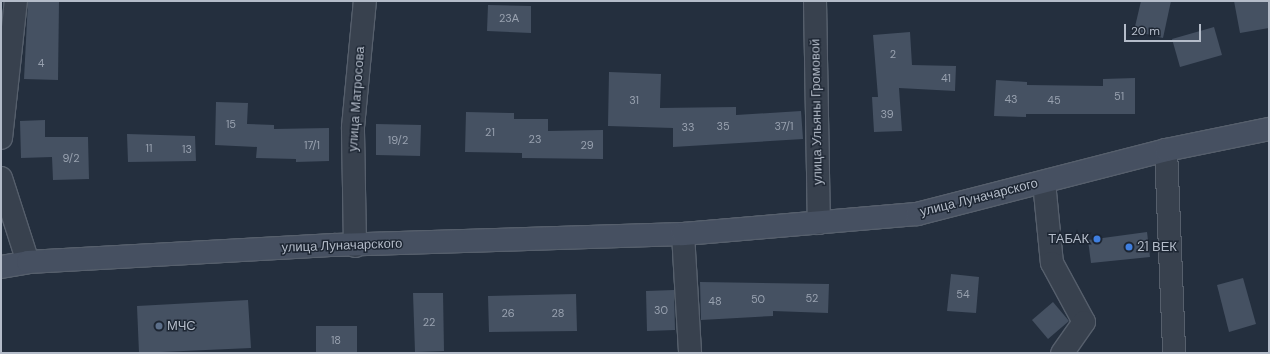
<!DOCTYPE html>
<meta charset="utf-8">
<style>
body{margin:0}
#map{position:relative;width:1270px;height:354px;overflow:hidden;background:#242f3e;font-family:"DM Sans",sans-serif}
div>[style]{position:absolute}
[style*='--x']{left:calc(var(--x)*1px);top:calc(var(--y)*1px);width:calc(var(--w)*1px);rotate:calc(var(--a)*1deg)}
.building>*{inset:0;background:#455162}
.roads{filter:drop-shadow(1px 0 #565f6c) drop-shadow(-1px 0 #565f6c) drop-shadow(0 1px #565f6c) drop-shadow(0 -1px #565f6c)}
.minor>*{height:22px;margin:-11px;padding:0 11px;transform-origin:11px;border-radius:11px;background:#38414e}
.secondary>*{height:22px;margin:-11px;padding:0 11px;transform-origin:11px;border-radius:11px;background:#465061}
.dots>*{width:11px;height:11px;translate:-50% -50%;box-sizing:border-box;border:2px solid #1d2633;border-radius:50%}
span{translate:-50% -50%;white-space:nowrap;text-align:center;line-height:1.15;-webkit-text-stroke:3px #1d2633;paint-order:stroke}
.number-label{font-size:11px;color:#98a1af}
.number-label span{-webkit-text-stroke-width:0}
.street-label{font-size:13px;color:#b4bcc9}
.poi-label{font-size:13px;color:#b4bcc9}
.right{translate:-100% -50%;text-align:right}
.left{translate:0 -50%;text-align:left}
.frame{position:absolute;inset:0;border:2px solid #b4bcc9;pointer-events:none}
.scale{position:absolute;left:1124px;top:24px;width:77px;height:18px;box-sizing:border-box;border:2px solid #b4bcc9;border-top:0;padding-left:5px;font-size:12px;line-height:14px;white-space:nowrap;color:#b4bcc9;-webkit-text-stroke:3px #1d2633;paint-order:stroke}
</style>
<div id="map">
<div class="building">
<div style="clip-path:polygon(28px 1px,59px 1px,58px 80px,24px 79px)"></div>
<div style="clip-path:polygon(1141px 1px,1171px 1px,1163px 38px,1134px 31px)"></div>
<div style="clip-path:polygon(1234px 1px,1269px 1px,1269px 28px,1240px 33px)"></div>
<div style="clip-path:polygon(488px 5px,531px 6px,531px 33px,487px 31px)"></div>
<div style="clip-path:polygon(1214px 27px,1222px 55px,1180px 67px,1172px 39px)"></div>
<div style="clip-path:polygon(910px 32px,912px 65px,956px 66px,955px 91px,899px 88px,902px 131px,874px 132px,872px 97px,878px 97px,873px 35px)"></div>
<div style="clip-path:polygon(609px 72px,661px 74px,660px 108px,736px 107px,736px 115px,801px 111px,803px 139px,673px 147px,673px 128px,608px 126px)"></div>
<div style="clip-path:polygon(1135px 78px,1135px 114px,1026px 114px,1026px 117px,994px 116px,996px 80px,1027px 82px,1027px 85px,1103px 86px,1103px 79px)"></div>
<div style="clip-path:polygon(216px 102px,248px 103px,247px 124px,274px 125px,274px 129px,329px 128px,329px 161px,296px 162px,296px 159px,256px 158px,257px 147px,215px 145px)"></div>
<div style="clip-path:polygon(466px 112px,514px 113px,514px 119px,548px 119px,548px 131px,603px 130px,603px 159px,522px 158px,522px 153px,465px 152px)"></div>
<div style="clip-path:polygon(45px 120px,45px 137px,88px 137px,89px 179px,53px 180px,52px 157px,21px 158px,20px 121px)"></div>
<div style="clip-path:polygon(376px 124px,421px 125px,420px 156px,376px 155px)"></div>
<div style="clip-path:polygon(127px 134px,195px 136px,196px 161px,128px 162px)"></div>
<div style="clip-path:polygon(1147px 232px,1150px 257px,1091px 263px,1088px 240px)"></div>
<div style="clip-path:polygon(951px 274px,979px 277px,976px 313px,947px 311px)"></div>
<div style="clip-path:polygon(1243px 278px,1256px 324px,1229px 332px,1217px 285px)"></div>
<div style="clip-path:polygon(700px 282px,829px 284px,828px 313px,773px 311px,773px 316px,701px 320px)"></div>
<div style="clip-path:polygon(674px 290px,675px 330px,647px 331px,646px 291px)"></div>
<div style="clip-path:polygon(413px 293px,443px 293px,444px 351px,415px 352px)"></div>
<div style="clip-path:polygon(576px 294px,577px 331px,489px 332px,488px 296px)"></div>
<div style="clip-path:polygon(248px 300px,251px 348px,139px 353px,137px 306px)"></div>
<div style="clip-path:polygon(1053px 302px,1069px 321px,1048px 339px,1032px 320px)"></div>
<div style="clip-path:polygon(316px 326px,357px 326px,357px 353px,316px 353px)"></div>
</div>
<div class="roads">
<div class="minor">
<div style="--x:815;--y:1;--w:222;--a:89"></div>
<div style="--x:1;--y:138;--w:138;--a:-83.8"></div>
<div style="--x:1166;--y:150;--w:203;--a:87.7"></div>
<div style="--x:1;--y:178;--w:88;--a:72.2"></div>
<div style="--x:1044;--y:182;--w:81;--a:84.4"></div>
<div style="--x:1052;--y:263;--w:67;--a:61.5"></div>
<div style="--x:1084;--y:322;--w:38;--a:125"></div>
<div style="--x:683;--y:234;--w:119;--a:86.6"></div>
<div style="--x:355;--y:246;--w:119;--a:-91"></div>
<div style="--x:353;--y:127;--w:127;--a:-84.6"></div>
</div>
<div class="secondary">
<div style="--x:1;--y:267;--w:27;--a:-10"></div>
<div style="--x:28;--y:262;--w:307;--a:-3.2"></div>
<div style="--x:335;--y:245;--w:348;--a:-1.8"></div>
<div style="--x:683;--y:234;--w:235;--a:-4.9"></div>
<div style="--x:917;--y:214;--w:257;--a:-14.4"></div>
<div style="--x:1166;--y:150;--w:105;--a:-11.5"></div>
</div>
</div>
<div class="dots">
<div style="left:1097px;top:239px;background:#3f7fe0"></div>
<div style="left:1129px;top:247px;background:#3f7fe0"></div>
<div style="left:159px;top:326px;background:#5c6f8a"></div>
</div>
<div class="number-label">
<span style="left:509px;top:18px">23А</span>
<span style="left:893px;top:54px">2</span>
<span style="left:41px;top:63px">4</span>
<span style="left:946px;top:78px">41</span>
<span style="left:1119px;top:96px">51</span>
<span style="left:1011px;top:99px">43</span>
<span style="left:634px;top:100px">31</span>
<span style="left:1054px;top:100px">45</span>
<span style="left:887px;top:114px">39</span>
<span style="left:231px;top:124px">15</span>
<span style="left:723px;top:126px">35</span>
<span style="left:784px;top:126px">37/1</span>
<span style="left:688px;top:127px">33</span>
<span style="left:490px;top:132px">21</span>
<span style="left:535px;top:139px">23</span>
<span style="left:398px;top:140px">19/2</span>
<span style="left:312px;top:145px">17/1</span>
<span style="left:587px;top:145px">29</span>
<span style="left:149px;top:148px">11</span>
<span style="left:187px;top:149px">13</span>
<span style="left:71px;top:158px">9/2</span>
<span style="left:963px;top:294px">54</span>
<span style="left:812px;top:298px">52</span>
<span style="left:758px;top:299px">50</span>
<span style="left:715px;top:301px">48</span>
<span style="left:661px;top:310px">30</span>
<span style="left:508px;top:313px">26</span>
<span style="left:558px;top:313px">28</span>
<span style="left:429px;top:322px">22</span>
<span style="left:336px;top:340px">18</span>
</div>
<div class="street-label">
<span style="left:357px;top:99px;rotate:-86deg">улица Матросова</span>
<span style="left:817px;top:112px;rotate:-91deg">улица Ульяны Громовой</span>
<span style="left:979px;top:198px;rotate:-14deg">улица Луначарского</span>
<span style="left:342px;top:246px;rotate:-2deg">улица Луначарского</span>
</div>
<div class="poi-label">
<span class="right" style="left:1089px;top:239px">ТАБАК</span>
<span class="left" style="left:1137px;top:247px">21 ВЕК</span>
<span class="left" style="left:167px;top:326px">МЧС</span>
</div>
<div class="frame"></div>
<div class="scale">20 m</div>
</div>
